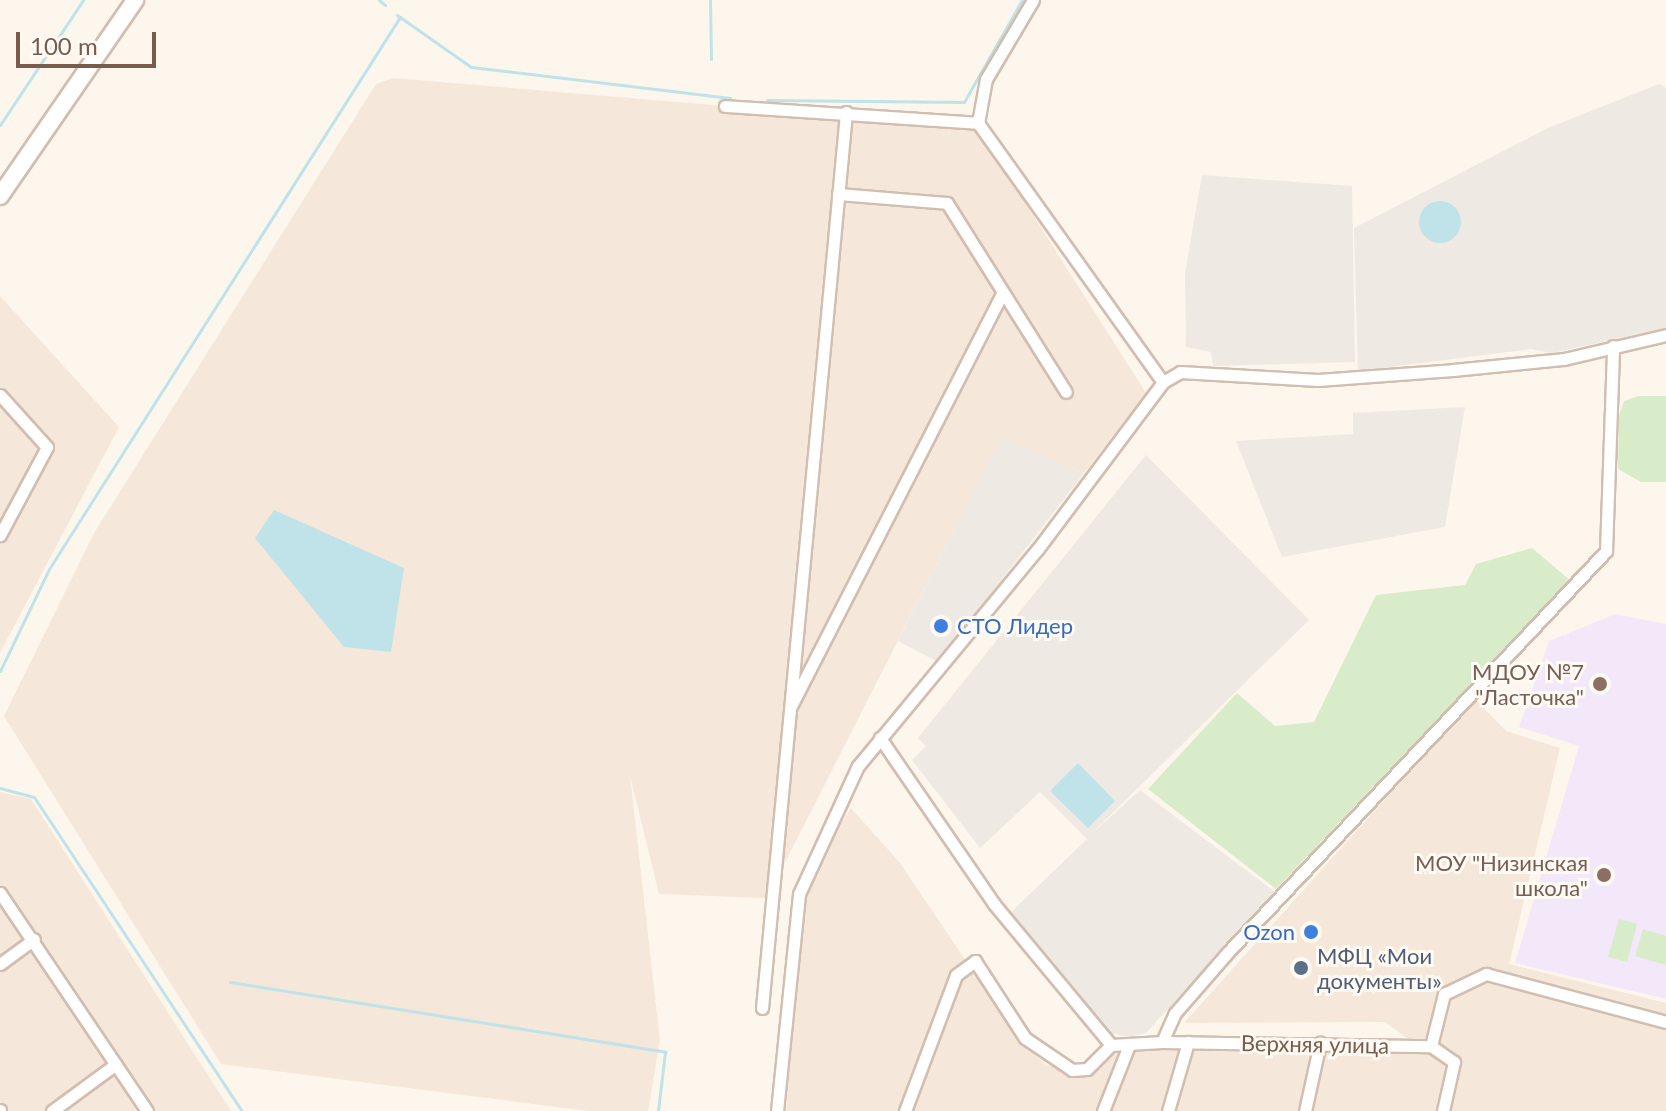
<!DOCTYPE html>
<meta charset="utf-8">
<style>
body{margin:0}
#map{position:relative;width:1666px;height:1111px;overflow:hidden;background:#fdf6ec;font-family:Lato,sans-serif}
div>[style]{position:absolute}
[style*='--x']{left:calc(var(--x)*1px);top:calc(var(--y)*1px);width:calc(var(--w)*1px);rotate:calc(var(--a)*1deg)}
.residential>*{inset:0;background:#f5e8da}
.industrial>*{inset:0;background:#efe9e4}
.education>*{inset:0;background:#f3e8fa}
.green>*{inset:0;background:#d8ecc9}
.water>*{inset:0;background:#bfe3e8}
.round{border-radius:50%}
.stream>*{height:3px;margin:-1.5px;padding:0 1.5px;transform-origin:1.5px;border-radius:1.5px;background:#bfe3e8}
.roads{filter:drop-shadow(2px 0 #d1beb0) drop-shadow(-2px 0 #d1beb0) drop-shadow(0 2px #d1beb0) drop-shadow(0 -2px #d1beb0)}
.street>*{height:11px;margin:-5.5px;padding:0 5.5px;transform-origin:5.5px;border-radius:5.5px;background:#fff}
.secondary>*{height:16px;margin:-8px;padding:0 8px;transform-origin:8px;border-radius:8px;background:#fff}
.dots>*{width:22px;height:22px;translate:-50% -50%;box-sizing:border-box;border:4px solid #fffaf3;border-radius:50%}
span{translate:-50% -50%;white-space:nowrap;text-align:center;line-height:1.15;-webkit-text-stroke:6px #fffaf3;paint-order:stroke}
.shop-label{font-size:22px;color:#366cbe}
.left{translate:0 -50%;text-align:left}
.right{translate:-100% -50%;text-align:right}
.education-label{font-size:22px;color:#785e54}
.service-label{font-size:22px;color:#4e5e75}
.street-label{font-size:22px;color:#7a5c4d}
.scale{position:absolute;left:16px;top:32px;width:140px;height:36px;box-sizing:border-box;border:4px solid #7a5c4d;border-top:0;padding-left:10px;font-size:24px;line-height:28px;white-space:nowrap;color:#7a5c4d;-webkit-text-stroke:6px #fffaf3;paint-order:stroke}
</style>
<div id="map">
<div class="residential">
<div style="clip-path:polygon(393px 78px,977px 127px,1146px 393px,1084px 473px,1001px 438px,767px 898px,659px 894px,630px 776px,660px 1040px,648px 1111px,588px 1111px,221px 1064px,4px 716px,94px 533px,376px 84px)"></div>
<div style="clip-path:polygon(0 296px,119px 427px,0 653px)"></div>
<div style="clip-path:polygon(1475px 699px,1506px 731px,1560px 748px,1509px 964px,1666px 1003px,1666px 1111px,786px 1111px,803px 898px,815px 862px,851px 808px,900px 863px,1022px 1044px,1045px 1064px,1085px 1076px,1112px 1055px,1138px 1048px,1415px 1044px,1385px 1022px,1184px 1023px)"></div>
<div style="clip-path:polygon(0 792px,31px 799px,231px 1111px,0 1111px)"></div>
</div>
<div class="industrial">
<div style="clip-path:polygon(1659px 84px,1666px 88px,1666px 328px,1552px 353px,1531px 349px,1358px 371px,1354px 228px,1548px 128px)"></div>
<div style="clip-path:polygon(1202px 175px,1352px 186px,1355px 362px,1213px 366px,1211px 352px,1186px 347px,1185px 273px)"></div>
<div style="clip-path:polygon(1465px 407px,1445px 527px,1282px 557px,1236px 441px,1353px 434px,1353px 413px)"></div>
<div style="clip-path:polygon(1001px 437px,1084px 473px,938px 662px,898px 641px)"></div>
<div style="clip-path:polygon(1146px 455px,1309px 620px,1088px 837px,1140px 790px,1275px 892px,1146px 1033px,1128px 1037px,1106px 1032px,1010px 913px,1087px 839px,1040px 792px,980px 848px,912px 760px,926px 746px,918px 738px)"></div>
</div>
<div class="education">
<div style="clip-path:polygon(1615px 614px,1666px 624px,1666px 999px,1515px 963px,1579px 746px,1519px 727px,1549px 641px)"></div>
</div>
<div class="green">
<div style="clip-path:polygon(1638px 396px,1666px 396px,1666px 482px,1641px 482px,1618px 469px,1619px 415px,1624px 401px)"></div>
<div style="clip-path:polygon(1532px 548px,1570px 580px,1276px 889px,1148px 789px,1237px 693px,1275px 726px,1314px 722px,1376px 595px,1465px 585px,1476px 564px)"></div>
<div style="clip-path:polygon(1619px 919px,1637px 924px,1627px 962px,1608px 957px)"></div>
<div style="clip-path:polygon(1643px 929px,1666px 936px,1666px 965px,1635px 956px)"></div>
</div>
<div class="water">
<div class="round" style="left:1419px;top:201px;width:42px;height:42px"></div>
<div style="clip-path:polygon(274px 510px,404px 568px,391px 652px,344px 647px,255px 538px)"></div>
<div style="clip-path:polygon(1078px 763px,1115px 801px,1088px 828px,1050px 791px)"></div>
</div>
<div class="stream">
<div style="--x:379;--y:0;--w:8;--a:40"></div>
<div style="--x:710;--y:0;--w:59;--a:89"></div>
<div style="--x:397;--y:15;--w:90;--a:35.1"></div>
<div style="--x:471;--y:67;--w:261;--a:6.8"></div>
<div style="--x:767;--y:100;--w:197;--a:0.6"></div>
<div style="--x:964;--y:102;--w:117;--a:-60.4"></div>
<div style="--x:0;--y:125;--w:150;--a:-56.4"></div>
<div style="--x:0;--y:671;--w:113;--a:-64.3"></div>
<div style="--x:49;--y:569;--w:654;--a:-57.55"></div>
<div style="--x:0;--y:788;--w:35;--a:15"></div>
<div style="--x:34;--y:797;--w:377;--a:56.5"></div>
<div style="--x:230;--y:982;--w:441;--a:9.1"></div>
<div style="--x:665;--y:1052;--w:59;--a:96.8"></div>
</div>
<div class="roads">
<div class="street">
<div style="--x:1033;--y:0;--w:92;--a:120.7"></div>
<div style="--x:986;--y:79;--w:45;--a:100.3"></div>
<div style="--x:978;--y:123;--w:318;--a:54.5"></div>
<div style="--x:725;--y:106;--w:254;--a:3.8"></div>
<div style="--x:838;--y:194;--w:109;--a:4.7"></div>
<div style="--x:947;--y:203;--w:223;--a:57.8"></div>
<div style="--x:0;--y:395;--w:70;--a:47.9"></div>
<div style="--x:47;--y:447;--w:100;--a:118.1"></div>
<div style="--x:791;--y:706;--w:463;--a:-62.9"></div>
<div style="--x:880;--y:738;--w:201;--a:55.5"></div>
<div style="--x:994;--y:904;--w:183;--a:50.3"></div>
<div style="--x:0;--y:893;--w:263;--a:56"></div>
<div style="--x:0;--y:964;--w:42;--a:-36.3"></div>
<div style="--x:762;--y:1008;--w:900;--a:-84.64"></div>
<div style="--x:1162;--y:1042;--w:32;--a:-66"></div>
<div style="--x:1175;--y:1013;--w:81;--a:-49"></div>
<div style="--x:1228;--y:952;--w:551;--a:-46.69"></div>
<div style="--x:1606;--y:551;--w:205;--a:-88"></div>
<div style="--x:1431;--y:1046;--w:54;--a:-76"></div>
<div style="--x:1444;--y:994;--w:47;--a:-25.5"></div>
<div style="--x:1486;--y:974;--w:186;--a:14.9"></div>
<div style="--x:0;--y:1110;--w:1;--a:90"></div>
<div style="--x:52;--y:1111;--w:79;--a:-36.3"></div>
<div style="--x:777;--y:1111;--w:218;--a:-84.2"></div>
<div style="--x:799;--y:894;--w:141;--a:-65.3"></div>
<div style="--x:858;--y:766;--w:281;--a:-50.4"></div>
<div style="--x:1037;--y:550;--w:210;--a:-53.1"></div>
<div style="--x:1163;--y:382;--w:20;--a:-30"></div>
<div style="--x:1180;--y:372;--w:138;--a:3.3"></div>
<div style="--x:1318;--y:380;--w:135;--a:-4.2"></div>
<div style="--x:1453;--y:370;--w:112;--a:-5.7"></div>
<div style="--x:1564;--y:359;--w:105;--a:-13.2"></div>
<div style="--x:905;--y:1111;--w:145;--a:-69.4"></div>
<div style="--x:956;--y:975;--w:24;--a:-36"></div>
<div style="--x:975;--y:961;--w:92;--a:57"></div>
<div style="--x:1025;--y:1038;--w:57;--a:34.2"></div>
<div style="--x:1072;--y:1070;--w:15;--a:-4"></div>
<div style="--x:1087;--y:1069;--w:34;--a:-45"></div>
<div style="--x:1111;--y:1045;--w:51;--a:-3.4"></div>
<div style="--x:1162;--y:1042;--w:269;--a:0.9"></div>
<div style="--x:1431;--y:1046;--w:28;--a:35"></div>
<div style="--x:1454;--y:1062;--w:50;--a:102.7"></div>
<div style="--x:1103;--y:1111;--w:71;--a:-68.5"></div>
<div style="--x:1168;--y:1111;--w:72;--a:-73.8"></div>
<div style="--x:1305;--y:1111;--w:70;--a:-77.6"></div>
</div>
<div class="secondary">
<div style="--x:0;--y:196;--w:238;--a:-55.4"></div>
</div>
</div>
<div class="dots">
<div style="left:941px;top:626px;background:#3f7fe0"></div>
<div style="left:1600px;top:684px;background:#8d6e63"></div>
<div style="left:1604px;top:875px;background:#8d6e63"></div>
<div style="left:1311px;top:932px;background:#3f7fe0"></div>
<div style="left:1301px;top:968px;background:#5c6f8a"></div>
</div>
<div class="shop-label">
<span class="left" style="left:957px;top:626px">СТО Лидер</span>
<span class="right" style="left:1295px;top:932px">Ozon</span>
</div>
<div class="education-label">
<span class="right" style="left:1584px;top:684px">МДОУ №7<br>"Ласточка"</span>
<span class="right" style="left:1588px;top:875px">МОУ "Низинская<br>школа"</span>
</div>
<div class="service-label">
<span class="left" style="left:1317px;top:968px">МФЦ «Мои<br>документы»</span>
</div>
<div class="street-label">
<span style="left:1315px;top:1044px;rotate:1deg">Верхняя улица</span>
</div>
<div class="scale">100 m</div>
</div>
